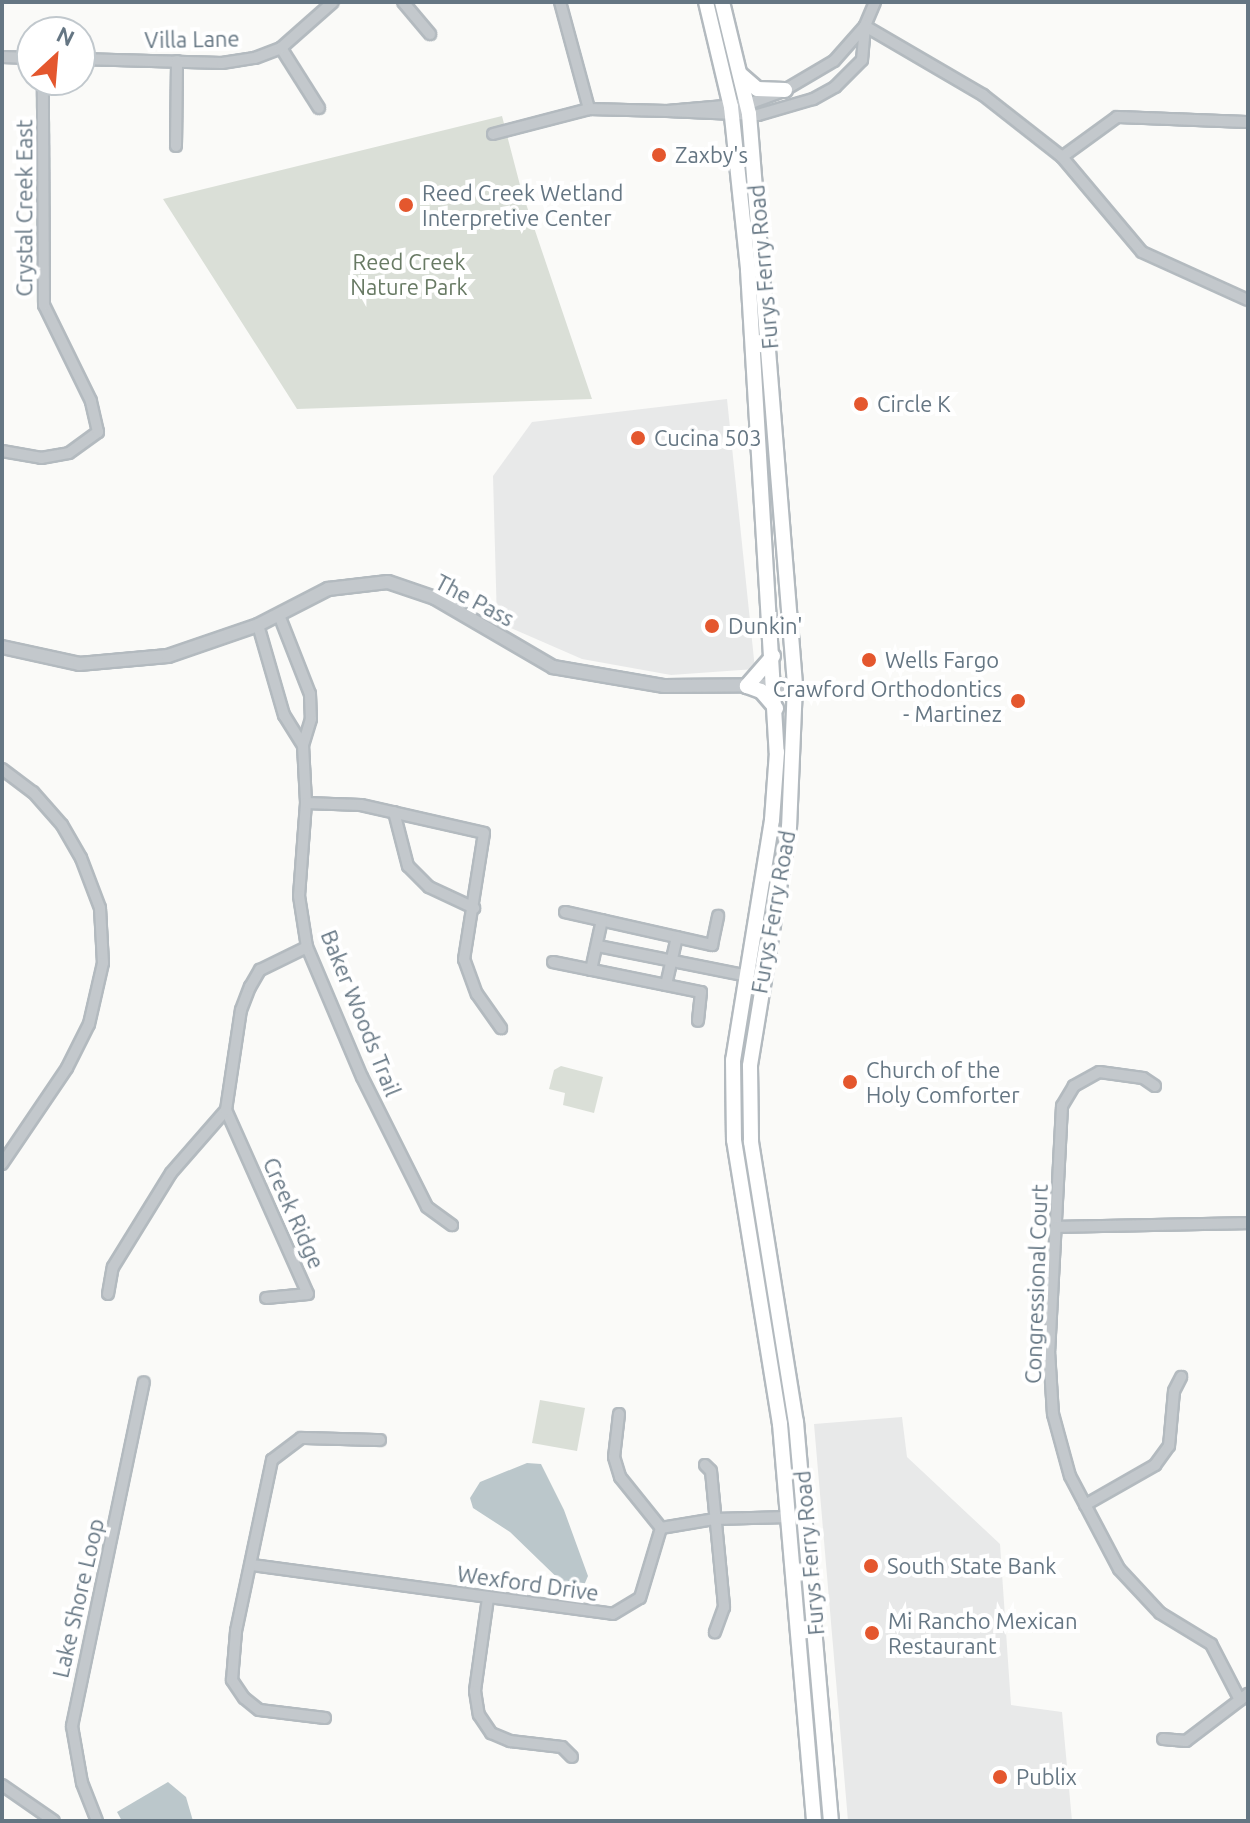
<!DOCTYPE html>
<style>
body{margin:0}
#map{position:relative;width:1250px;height:1823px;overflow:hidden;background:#fafaf8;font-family:Ubuntu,sans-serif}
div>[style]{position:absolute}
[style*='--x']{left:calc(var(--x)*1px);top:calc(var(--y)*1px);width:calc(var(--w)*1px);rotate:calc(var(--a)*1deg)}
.built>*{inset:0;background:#e8e9e9}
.green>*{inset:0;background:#dadfd7}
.water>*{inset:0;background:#bbc7cb}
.roads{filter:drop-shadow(2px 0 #b3babf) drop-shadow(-2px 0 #b3babf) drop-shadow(0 2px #b3babf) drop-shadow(0 -2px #b3babf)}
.minor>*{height:10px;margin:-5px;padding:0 5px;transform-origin:5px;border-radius:5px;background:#c3c8cc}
.tertiary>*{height:12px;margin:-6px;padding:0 6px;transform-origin:6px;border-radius:6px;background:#c3c8cc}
.secondary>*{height:14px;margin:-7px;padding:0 7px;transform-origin:7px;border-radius:7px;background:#fff}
.dots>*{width:22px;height:22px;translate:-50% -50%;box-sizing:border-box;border:4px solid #fff;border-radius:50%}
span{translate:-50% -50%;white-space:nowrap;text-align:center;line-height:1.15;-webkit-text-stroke:8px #fff;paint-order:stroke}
.street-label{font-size:22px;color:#657683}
.poi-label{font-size:22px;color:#657683}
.left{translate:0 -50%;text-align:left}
.right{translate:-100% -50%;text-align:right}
.park-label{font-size:22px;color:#687a64}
.frame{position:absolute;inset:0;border:4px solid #657683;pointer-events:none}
.north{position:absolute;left:16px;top:16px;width:80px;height:80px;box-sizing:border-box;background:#fff;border:2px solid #c1c8cd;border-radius:50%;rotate:26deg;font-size:22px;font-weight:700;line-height:32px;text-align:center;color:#657683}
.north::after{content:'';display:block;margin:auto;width:28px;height:36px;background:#e4572e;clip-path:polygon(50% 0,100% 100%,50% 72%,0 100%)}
</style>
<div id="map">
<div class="built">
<div style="clip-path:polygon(727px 399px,755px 669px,671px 675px,582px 659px,497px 622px,493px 476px,532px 422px)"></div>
<div style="clip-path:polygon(902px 1417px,907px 1457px,1000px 1544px,1011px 1705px,1062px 1712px,1072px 1821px,848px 1821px,814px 1424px)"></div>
</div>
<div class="green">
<div style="clip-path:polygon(502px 116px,521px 189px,592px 399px,297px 409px,163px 199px)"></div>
<div style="clip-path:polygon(561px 1066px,603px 1077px,594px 1113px,563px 1105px,565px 1093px,549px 1089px,554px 1070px)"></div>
<div style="clip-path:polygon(540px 1400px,585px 1408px,577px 1451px,532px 1443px)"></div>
</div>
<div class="water">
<div style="clip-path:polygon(527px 1463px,541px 1464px,564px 1510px,588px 1576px,582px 1590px,572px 1592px,510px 1532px,473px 1508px,470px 1498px,480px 1482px)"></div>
<div style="clip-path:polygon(168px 1782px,186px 1797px,193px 1821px,122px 1821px,117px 1812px)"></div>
</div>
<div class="roads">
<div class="minor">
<div style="--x:403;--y:2;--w:42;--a:49.8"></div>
<div style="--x:560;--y:2;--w:111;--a:74.8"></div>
<div style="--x:875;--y:2;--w:26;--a:113"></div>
<div style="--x:865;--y:26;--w:137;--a:30.3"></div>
<div style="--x:983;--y:95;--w:100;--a:38.1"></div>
<div style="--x:1062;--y:157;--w:124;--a:49.9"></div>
<div style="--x:1142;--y:252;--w:116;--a:24.4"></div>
<div style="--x:865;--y:26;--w:34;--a:95"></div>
<div style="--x:862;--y:60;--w:38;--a:135"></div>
<div style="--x:835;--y:87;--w:25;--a:151"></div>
<div style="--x:813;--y:99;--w:57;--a:163.8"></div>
<div style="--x:758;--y:115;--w:91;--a:-177.5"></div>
<div style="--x:667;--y:111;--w:81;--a:-4.9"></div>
<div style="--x:748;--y:104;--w:37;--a:-20"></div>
<div style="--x:783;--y:91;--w:59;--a:-30.5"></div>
<div style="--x:834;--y:61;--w:47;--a:-48.5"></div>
<div style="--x:281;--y:48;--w:71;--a:57.7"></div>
<div style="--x:2;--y:57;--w:30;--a:2"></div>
<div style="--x:80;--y:59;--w:142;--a:1.6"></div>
<div style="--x:222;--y:63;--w:33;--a:-9"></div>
<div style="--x:255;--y:58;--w:28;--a:-21"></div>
<div style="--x:281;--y:48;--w:69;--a:-41.5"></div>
<div style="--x:493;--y:134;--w:99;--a:-14.6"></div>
<div style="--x:589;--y:109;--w:78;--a:1.5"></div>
<div style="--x:176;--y:146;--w:85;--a:-89.3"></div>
<div style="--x:1062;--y:157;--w:68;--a:-36"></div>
<div style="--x:1117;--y:117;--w:131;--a:2.2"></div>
<div style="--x:2;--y:451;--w:40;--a:10"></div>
<div style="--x:41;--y:458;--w:28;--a:-10"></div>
<div style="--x:69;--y:453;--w:36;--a:-36"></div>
<div style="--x:98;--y:432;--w:32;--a:-103"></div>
<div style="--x:91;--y:401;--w:107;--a:-116.1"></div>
<div style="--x:44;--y:305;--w:225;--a:-90.3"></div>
<div style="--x:279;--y:615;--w:85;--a:68.6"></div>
<div style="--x:310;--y:694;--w:25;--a:88"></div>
<div style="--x:311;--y:719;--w:27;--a:107"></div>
<div style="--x:258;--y:625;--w:94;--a:73.9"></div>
<div style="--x:284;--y:715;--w:36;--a:58"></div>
<div style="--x:303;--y:745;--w:58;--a:87"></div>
<div style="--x:306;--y:803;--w:93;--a:94.3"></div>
<div style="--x:299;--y:896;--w:52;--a:81.1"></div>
<div style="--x:307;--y:947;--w:141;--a:67.1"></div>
<div style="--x:362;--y:1077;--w:145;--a:63.4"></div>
<div style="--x:427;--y:1207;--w:31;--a:36"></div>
<div style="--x:2;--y:769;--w:39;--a:37"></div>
<div style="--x:33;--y:792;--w:44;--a:48.7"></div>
<div style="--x:62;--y:825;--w:38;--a:60"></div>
<div style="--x:81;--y:858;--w:53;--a:69.2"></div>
<div style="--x:100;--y:908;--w:55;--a:86.9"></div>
<div style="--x:103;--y:963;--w:63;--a:102.9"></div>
<div style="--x:89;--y:1024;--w:49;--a:116.6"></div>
<div style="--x:67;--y:1068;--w:116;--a:124.1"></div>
<div style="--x:306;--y:803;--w:55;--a:2.1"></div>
<div style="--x:361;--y:805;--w:126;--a:12.8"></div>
<div style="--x:484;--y:833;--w:128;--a:99"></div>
<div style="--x:464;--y:959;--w:37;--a:70"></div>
<div style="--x:477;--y:994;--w:42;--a:54.8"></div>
<div style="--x:394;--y:812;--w:56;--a:75.5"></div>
<div style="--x:408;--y:866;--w:30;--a:45"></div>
<div style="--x:429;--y:887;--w:50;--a:25"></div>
<div style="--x:565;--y:912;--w:151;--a:12.7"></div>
<div style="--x:712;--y:945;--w:30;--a:-78"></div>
<div style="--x:598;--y:946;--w:148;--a:11.3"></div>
<div style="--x:553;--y:962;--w:151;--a:11.5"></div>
<div style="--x:701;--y:992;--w:29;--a:96"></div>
<div style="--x:591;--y:970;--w:51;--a:-77.6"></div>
<div style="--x:666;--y:985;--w:49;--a:-77.1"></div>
<div style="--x:1155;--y:1086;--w:14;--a:-146"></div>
<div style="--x:1143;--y:1078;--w:44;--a:-172.2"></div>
<div style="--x:1099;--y:1072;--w:29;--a:151"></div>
<div style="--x:1074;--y:1086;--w:23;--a:121"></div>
<div style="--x:1062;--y:1106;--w:245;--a:93"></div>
<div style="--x:1049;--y:1351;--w:63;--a:86.4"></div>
<div style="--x:1053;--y:1414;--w:64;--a:74.7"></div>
<div style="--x:1070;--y:1476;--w:105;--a:62.2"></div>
<div style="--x:1119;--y:1569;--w:60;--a:47"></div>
<div style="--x:1160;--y:1613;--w:60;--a:31.3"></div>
<div style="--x:1211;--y:1644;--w:63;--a:62.6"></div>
<div style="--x:226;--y:1110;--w:201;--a:66"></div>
<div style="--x:308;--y:1294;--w:42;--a:174.6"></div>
<div style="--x:1057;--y:1227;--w:191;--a:-1.2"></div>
<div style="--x:108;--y:1294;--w:27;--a:-80"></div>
<div style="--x:113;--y:1267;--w:110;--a:-58.3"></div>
<div style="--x:171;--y:1173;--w:84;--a:-48.9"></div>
<div style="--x:226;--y:1110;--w:101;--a:-81.5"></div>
<div style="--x:241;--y:1010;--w:25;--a:-69"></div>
<div style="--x:250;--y:987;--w:20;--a:-60"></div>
<div style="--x:260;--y:970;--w:52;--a:-26.1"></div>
<div style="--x:619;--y:1414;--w:43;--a:96.6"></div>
<div style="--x:614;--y:1457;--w:21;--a:73"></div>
<div style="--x:620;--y:1477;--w:65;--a:51.2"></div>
<div style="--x:705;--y:1465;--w:8;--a:45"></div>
<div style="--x:711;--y:1471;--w:137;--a:84.5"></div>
<div style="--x:724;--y:1607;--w:27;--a:110"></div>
<div style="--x:1085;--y:1505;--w:81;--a:-29.7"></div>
<div style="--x:1155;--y:1465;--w:24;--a:-54"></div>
<div style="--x:1169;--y:1446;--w:55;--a:-84.8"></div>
<div style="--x:1174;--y:1391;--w:16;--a:-63"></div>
<div style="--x:252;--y:1565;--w:364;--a:7.7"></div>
<div style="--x:613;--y:1614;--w:31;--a:-31"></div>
<div style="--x:640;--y:1598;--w:73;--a:-73.3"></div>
<div style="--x:661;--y:1528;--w:55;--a:-9.5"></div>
<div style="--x:715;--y:1519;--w:73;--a:-1.6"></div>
<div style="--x:488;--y:1598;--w:94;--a:98"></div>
<div style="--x:475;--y:1691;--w:24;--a:81"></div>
<div style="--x:479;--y:1715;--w:22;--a:56"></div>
<div style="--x:491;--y:1733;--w:21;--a:23"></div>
<div style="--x:510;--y:1741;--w:52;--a:6.6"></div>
<div style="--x:562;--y:1747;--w:14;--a:45"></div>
<div style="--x:325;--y:1718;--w:66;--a:-173.1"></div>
<div style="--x:259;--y:1710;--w:19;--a:-141"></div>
<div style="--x:244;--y:1698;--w:22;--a:-124"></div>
<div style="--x:232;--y:1680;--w:49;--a:-85.3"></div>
<div style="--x:236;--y:1631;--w:175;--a:-78.1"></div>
<div style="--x:272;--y:1460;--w:36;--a:-37"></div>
<div style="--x:301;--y:1438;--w:79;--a:1.5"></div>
<div style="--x:1163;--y:1739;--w:23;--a:5"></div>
<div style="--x:1186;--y:1741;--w:78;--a:-37.2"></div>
<div style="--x:2;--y:1785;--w:63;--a:34.7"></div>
<div style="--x:97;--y:1821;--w:41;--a:-111.5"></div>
<div style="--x:82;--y:1783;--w:58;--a:-100"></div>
<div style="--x:72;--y:1726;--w:351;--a:-78.2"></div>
</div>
<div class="tertiary">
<div style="--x:2;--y:647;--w:79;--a:12.4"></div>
<div style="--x:79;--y:664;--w:89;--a:-5.1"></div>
<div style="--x:168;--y:656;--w:95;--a:-19"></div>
<div style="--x:258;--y:625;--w:79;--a:-27.2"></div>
<div style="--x:328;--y:589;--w:60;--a:-6.7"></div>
<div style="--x:388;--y:582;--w:50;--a:18.8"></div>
<div style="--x:435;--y:598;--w:137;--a:30.3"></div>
<div style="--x:553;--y:667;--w:113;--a:9.7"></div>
<div style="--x:664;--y:686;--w:131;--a:-0.4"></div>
</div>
<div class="secondary">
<div style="--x:706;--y:2;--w:108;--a:76.6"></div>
<div style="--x:731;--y:107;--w:164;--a:84"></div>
<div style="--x:748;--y:270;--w:483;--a:86.6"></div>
<div style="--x:777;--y:752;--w:68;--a:94.2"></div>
<div style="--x:772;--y:820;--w:243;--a:99.2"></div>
<div style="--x:733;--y:1060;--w:80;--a:89.3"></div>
<div style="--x:734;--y:1140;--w:288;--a:80.8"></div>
<div style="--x:780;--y:1424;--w:398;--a:85.1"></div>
<div style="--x:722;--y:2;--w:115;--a:76.4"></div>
<div style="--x:749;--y:114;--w:573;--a:85.39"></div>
<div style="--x:795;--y:685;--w:142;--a:92.4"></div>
<div style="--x:789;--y:827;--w:242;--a:99.3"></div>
<div style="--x:750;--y:1066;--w:76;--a:89.2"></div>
<div style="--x:751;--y:1142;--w:284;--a:80.9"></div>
<div style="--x:796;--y:1422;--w:401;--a:85"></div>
<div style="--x:740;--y:74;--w:23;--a:41"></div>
<div style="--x:757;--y:89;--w:28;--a:2"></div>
<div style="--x:773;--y:656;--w:40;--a:131"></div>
<div style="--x:747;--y:686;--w:15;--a:20"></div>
<div style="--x:761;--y:691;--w:23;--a:49"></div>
</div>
</div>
<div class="dots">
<div style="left:659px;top:155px;background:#e4572e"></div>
<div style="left:406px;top:205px;background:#e4572e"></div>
<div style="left:861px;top:404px;background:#e4572e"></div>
<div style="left:638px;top:438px;background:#e4572e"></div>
<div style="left:712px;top:626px;background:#e4572e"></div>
<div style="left:869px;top:660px;background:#e4572e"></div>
<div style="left:1018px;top:701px;background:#e4572e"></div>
<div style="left:850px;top:1082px;background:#e4572e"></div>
<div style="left:871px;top:1566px;background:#e4572e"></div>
<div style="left:872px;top:1633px;background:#e4572e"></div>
<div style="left:1000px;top:1777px;background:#e4572e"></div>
</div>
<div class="street-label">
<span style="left:192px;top:39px;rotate:-1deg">Villa Lane</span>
<span style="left:24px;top:208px;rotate:-90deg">Crystal Creek East</span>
<span style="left:763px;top:267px;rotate:-95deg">Furys Ferry Road</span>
<span style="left:475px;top:600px;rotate:28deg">The Pass</span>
<span style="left:773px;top:912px;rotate:-80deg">Furys Ferry Road</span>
<span style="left:361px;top:1013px;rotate:68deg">Baker Woods Trail</span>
<span style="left:294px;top:1213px;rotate:66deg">Creek Ridge</span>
<span style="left:1036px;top:1284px;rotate:-88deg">Congressional Court</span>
<span style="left:809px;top:1553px;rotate:-95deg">Furys Ferry Road</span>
<span style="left:528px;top:1583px;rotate:8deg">Wexford Drive</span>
<span style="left:78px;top:1598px;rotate:-77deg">Lake Shore Loop</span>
</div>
<div class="poi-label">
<span class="left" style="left:675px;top:155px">Zaxby's</span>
<span class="left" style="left:422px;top:205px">Reed Creek Wetland<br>Interpretive Center</span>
<span class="left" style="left:877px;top:404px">Circle K</span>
<span class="left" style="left:654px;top:438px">Cucina 503</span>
<span class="left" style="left:728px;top:626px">Dunkin'</span>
<span class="left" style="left:885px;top:660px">Wells Fargo</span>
<span class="right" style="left:1002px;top:701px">Crawford Orthodontics<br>- Martinez</span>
<span class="left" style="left:866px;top:1082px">Church of the<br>Holy Comforter</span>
<span class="left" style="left:887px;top:1566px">South State Bank</span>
<span class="left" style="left:888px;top:1633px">Mi Rancho Mexican<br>Restaurant</span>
<span class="left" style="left:1016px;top:1777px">Publix</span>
</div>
<div class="park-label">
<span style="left:409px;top:274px">Reed Creek<br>Nature Park</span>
</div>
<div class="frame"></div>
<div class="north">N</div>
</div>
